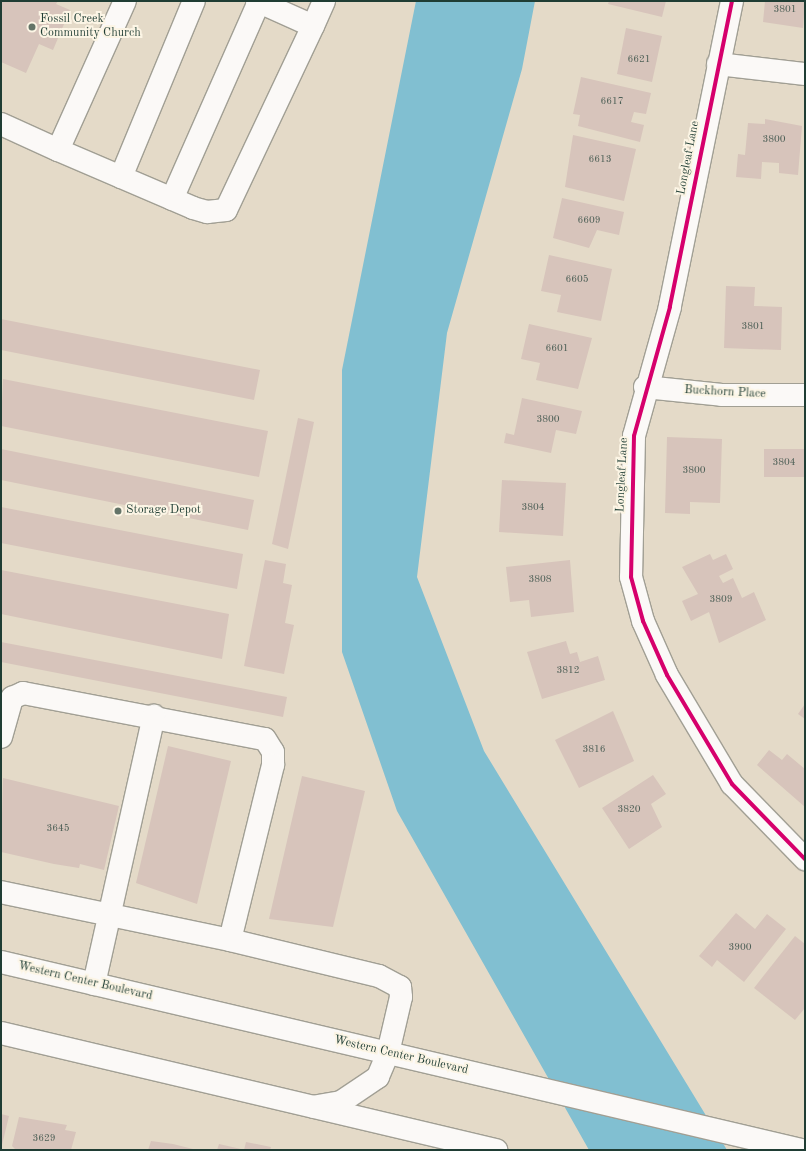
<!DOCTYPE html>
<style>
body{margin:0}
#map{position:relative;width:806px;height:1151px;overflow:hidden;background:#e4dac8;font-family:"Old Standard TT",serif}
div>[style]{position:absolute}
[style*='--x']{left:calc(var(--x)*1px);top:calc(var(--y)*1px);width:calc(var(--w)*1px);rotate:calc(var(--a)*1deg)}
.water>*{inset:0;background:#81bfd1}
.building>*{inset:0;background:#d7c4bb}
.roads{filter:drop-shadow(1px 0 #a19f94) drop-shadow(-1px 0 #a19f94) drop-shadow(0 1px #a19f94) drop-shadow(0 -1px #a19f94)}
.minor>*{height:22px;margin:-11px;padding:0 11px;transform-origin:11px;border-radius:11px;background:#fbf9f7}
.major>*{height:22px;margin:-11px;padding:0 11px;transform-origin:11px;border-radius:11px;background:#fbf9f7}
.cycleway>*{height:4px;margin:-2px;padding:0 2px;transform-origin:2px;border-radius:2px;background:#d6006c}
.dots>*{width:11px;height:11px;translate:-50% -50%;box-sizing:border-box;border:2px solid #fcf5e5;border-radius:50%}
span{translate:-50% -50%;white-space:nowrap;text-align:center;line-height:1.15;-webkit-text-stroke:4px #fcf5e5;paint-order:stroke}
.number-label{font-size:10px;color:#4d5f56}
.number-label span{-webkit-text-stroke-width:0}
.poi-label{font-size:12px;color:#1f3d34}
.left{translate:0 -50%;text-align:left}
.street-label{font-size:12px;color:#1f3d34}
.frame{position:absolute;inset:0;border:2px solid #1f3d34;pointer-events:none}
</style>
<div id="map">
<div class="water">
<div style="clip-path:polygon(416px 1px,535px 1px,522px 69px,447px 333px,417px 577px,484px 751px,727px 1150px,589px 1150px,397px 811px,342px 652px,342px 370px)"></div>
</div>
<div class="building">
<div style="clip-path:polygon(1px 1px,58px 1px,56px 4px,70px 10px,53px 50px,39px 44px,26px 73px,1px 62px)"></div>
<div style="clip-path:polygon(609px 1px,666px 1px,662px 17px,608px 4px)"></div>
<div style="clip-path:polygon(765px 1px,805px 1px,803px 28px,763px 22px)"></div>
<div style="clip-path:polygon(626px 28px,662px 36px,652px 82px,617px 74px)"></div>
<div style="clip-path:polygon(581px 77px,651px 93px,646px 114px,634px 112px,631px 122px,644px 125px,640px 142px,578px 126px,580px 115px,573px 114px)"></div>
<div style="clip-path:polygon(765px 119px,802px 126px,798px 175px,779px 173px,779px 163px,762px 162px,761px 179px,736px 177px,738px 154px,745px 155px,748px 123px,765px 124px)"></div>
<div style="clip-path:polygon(573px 135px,636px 149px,624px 201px,565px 187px)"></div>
<div style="clip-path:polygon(562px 198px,624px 212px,619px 235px,597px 230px,589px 248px,553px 238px)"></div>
<div style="clip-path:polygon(549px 255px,612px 269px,601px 321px,557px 312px,561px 295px,541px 291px)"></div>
<div style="clip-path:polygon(726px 286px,755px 287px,754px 306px,782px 307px,781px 350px,724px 348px)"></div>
<div style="clip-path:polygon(1px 319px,260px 370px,254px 400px,1px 350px)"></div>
<div style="clip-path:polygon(529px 324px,592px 338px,578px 389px,536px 380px,540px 363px,521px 359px)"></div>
<div style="clip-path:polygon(3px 379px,268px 431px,259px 477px,1px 426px)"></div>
<div style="clip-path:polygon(522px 398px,582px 411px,576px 434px,556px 430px,551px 453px,504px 443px,506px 433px,514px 435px)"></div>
<div style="clip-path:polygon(298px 418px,314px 422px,288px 549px,272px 544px)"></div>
<div style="clip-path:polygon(667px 437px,722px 439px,720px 503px,690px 502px,690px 514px,665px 513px)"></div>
<div style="clip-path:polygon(1px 449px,254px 500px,248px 530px,1px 480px)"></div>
<div style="clip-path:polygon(764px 449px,805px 449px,805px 477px,764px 477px)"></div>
<div style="clip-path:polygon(502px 480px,566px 483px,563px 536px,499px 532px)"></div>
<div style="clip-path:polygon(1px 507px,243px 554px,237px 589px,1px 543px)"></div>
<div style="clip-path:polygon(710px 554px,713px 560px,726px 554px,733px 569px,719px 576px,723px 583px,733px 578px,742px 598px,754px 592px,766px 620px,719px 643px,709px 612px,691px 621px,682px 601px,698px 594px,682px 567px)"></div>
<div style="clip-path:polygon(265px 560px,286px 564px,283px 583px,292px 585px,285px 623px,294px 625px,284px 674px,244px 666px)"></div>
<div style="clip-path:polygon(570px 560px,574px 612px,531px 617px,529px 600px,510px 602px,506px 567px)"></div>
<div style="clip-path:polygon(1px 570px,229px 614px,222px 659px,1px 614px)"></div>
<div style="clip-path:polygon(566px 641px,570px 654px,577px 652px,580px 662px,598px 656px,605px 680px,542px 699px,527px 652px)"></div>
<div style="clip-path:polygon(1px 642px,287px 697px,283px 717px,1px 662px)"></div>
<div style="clip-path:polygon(805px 704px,805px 719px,798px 714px)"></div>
<div style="clip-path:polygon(613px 711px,634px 761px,579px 788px,555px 740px)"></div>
<div style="clip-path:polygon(168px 746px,231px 761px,197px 904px,136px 883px)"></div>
<div style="clip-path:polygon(769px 750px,782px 760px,787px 754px,805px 769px,805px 807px,757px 765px)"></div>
<div style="clip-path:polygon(653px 775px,666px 794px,651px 804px,662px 827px,629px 849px,602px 808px)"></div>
<div style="clip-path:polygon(302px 776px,365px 791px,333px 927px,269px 919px)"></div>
<div style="clip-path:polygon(3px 778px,119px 806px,104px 870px,80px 864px,79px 868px,54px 864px,1px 852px)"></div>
<div style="clip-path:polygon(736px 913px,755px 929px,767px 914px,786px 929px,744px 982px,717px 960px,712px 967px,699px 956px)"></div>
<div style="clip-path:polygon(795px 936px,805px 944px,805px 1008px,795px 1020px,754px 988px)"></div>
<div style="clip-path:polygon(1px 1114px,9px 1116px,2px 1145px,1px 1145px)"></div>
<div style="clip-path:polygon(19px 1117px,67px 1125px,65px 1130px,76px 1132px,71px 1150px,16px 1150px,12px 1146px)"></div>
<div style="clip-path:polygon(151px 1141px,173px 1144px,197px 1150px,148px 1150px)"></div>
<div style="clip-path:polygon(246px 1142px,271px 1147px,270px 1150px,244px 1150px)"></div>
<div style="clip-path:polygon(219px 1144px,241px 1149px,241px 1150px,217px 1150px)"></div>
</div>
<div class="roads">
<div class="minor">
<div style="--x:257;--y:1;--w:61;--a:24.1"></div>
<div style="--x:313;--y:26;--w:27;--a:-66"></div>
<div style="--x:732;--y:1;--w:312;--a:101.5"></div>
<div style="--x:670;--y:307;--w:134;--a:105.6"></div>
<div style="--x:634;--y:436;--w:141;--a:91.2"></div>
<div style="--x:631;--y:577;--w:46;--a:74.7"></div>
<div style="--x:643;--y:621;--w:59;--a:66"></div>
<div style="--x:667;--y:675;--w:127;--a:59.2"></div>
<div style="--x:732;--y:784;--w:105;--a:45.8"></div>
<div style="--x:718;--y:64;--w:88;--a:6.6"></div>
<div style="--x:1;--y:124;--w:63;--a:24.5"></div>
<div style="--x:58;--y:150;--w:163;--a:-65.8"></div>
<div style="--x:58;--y:150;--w:147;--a:23.2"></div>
<div style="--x:193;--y:208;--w:15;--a:16"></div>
<div style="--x:207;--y:212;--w:19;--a:-6"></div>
<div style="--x:226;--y:210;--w:204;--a:-64.7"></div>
<div style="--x:121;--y:177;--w:191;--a:-67.5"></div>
<div style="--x:172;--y:199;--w:215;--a:-66.2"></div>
<div style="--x:645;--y:387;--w:77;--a:5.9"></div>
<div style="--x:722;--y:395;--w:83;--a:0"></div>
<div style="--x:1;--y:737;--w:41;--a:-74.2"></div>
<div style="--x:12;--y:698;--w:12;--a:-24"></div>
<div style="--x:23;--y:693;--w:246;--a:10.8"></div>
<div style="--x:265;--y:739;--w:15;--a:58"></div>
<div style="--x:273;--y:752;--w:13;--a:90"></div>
<div style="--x:273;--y:765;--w:180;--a:103.8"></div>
<div style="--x:230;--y:940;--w:234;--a:-168.2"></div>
<div style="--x:230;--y:940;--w:153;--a:13.6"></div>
<div style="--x:379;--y:976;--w:24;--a:28"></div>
<div style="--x:400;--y:987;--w:10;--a:84"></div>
<div style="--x:401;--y:997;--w:57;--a:103.1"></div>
<div style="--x:388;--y:1053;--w:26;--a:113"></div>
<div style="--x:378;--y:1077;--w:45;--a:146"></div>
<div style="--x:341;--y:1102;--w:28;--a:170"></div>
<div style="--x:94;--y:984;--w:275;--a:-77.4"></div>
</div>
<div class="major">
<div style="--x:1;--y:962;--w:822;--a:13.22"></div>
<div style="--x:1;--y:1033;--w:509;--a:13.3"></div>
</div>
</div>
<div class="cycleway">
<div style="--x:732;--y:1;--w:312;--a:101.5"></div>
<div style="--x:670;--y:307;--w:134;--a:105.6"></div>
<div style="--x:634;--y:436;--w:141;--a:91.2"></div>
<div style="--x:631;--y:577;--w:46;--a:74.7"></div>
<div style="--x:643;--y:621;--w:59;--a:66"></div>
<div style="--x:667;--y:675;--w:127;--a:59.2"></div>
<div style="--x:732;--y:784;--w:105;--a:45.8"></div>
</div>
<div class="dots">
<div style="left:32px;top:27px;background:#647468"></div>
<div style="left:118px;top:511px;background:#647468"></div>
</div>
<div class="number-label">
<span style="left:785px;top:10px">3801</span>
<span style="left:639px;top:60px">6621</span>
<span style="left:612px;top:102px">6617</span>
<span style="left:774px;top:140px">3800</span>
<span style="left:600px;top:160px">6613</span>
<span style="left:589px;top:221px">6609</span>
<span style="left:577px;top:280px">6605</span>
<span style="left:753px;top:327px">3801</span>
<span style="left:557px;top:349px">6601</span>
<span style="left:548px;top:420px">3800</span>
<span style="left:784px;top:463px">3804</span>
<span style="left:694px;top:471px">3800</span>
<span style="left:533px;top:508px">3804</span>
<span style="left:540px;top:580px">3808</span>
<span style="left:721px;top:600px">3809</span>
<span style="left:568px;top:671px">3812</span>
<span style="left:594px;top:750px">3816</span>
<span style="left:629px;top:810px">3820</span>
<span style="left:58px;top:829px">3645</span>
<span style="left:740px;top:948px">3900</span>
<span style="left:44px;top:1139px">3629</span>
</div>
<div class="poi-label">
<span class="left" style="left:40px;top:27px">Fossil Creek<br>Community Church</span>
<span class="left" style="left:126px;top:511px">Storage Depot</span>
</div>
<div class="street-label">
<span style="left:689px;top:158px;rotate:-79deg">Longleaf Lane</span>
<span style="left:725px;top:393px;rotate:3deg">Buckhorn Place</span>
<span style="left:623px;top:475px;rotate:-87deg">Longleaf Lane</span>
<span style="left:85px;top:982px;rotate:13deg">Western Center Boulevard</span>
<span style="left:401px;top:1056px;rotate:13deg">Western Center Boulevard</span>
</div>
<div class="frame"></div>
</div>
